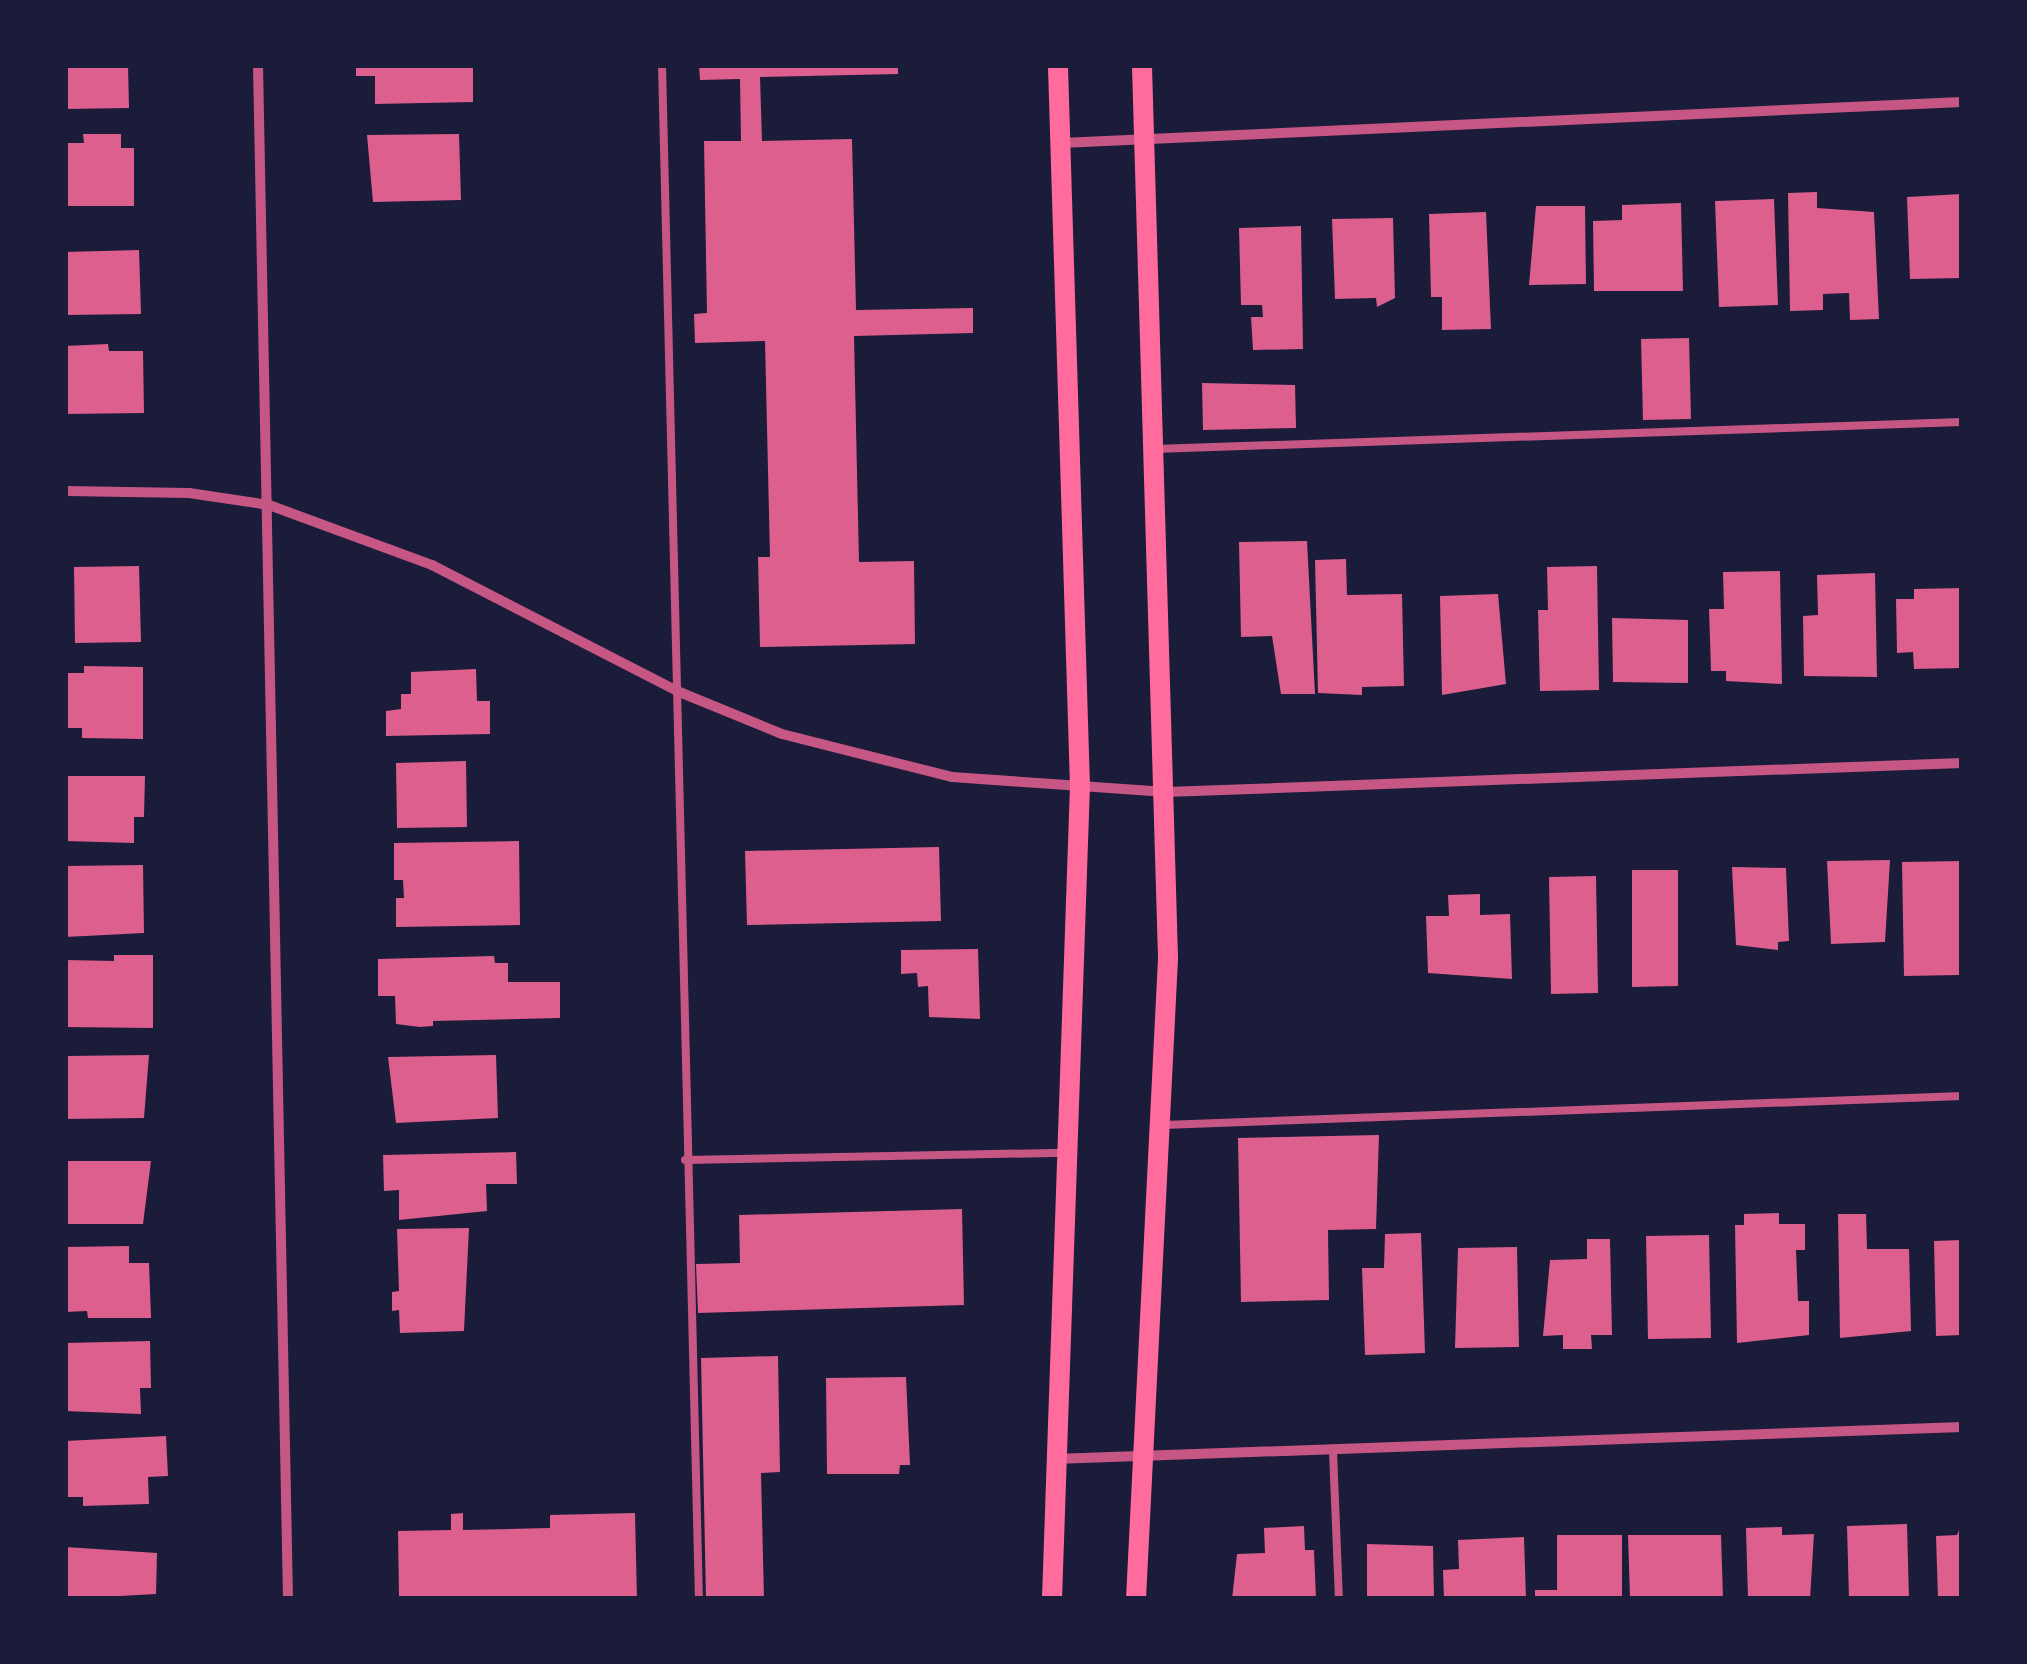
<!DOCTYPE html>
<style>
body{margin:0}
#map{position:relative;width:2027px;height:1664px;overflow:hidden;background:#1b1b3a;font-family:Literata,serif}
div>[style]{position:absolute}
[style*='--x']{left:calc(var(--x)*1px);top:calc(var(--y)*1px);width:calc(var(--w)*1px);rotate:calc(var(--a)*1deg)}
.building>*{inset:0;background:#dd5f8e}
.service>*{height:8px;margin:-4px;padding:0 4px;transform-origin:4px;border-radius:4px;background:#c65784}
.minor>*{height:10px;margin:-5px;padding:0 5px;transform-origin:5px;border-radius:5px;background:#c65784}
.secondary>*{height:20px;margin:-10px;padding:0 10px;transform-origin:10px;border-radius:10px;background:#ff6b9d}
span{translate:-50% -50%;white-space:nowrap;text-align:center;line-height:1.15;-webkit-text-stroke:9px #1b1b3a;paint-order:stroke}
.frame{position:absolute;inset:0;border:68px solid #1b1b3a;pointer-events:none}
</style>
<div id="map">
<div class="building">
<div style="clip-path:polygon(65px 65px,128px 65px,129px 108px,65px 109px)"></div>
<div style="clip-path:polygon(356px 65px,473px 65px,473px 102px,375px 104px,375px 76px,356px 76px)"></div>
<div style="clip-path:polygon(699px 65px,898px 65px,898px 74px,760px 77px,762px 141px,852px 139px,856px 310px,973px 308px,973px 333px,854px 336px,859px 562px,914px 561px,915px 644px,760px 647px,758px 557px,770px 557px,765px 341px,695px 343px,694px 314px,707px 313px,704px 141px,741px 141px,740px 79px,700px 80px)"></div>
<div style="clip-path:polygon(83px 134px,121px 134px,121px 148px,134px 148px,134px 206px,65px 206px,65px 143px,84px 143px)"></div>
<div style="clip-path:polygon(459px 134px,461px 200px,373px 202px,367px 135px)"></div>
<div style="clip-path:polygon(1817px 192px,1817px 208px,1874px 212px,1879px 319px,1850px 320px,1849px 293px,1823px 294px,1823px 310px,1790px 311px,1788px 193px)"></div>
<div style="clip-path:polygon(1962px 194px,1962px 278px,1910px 279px,1907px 197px)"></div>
<div style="clip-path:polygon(1774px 199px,1778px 305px,1719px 307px,1715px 201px)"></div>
<div style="clip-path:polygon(1681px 203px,1683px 291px,1594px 291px,1593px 221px,1622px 220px,1622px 205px)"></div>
<div style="clip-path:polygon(1536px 206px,1585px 206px,1586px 284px,1529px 285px)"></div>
<div style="clip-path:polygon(1486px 212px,1491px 329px,1442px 330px,1442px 297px,1431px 297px,1429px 214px)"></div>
<div style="clip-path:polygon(1393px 218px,1395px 298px,1377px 307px,1376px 298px,1335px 299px,1332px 219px)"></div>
<div style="clip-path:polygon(1301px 226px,1303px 349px,1253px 350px,1251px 317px,1263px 317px,1262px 305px,1241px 305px,1239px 228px)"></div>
<div style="clip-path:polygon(139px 250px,141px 314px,65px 315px,65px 252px)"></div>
<div style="clip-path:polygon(1689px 338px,1691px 419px,1643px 420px,1641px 339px)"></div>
<div style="clip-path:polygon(108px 344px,109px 351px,143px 351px,144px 413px,65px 414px,65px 346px)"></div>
<div style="clip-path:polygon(1202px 383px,1295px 385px,1296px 428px,1203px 430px)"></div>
<div style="clip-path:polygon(1307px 541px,1315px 694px,1281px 694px,1272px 636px,1241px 637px,1239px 542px)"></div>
<div style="clip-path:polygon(1346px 559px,1347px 595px,1402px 594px,1404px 686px,1362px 687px,1362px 695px,1318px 693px,1315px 560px)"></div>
<div style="clip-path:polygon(139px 566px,141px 642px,75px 643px,74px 567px)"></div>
<div style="clip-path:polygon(1597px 566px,1599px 690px,1540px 691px,1538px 610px,1548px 610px,1547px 567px)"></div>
<div style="clip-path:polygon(1780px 571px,1782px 684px,1726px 681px,1726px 671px,1711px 671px,1709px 609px,1724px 609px,1723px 572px)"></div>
<div style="clip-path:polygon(1875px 573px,1877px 677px,1804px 676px,1803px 616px,1818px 615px,1817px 575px)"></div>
<div style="clip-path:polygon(1962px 588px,1962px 668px,1914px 669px,1913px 652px,1897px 653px,1896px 599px,1914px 599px,1914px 589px)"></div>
<div style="clip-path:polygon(1498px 594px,1506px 684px,1442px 695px,1440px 596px)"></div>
<div style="clip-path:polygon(1612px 618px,1688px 620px,1688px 683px,1613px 682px)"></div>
<div style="clip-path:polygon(84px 666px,143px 667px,143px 739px,82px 738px,82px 728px,65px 728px,65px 673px,84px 673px)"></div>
<div style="clip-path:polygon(476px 669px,477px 701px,490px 701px,490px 734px,386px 736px,386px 711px,401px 709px,401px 694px,411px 694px,411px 672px)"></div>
<div style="clip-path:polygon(466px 761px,467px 827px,397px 828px,396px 763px)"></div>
<div style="clip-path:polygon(65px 776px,145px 776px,144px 817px,134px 817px,134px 843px,65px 841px)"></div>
<div style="clip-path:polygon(519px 841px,520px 925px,396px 927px,396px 898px,404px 898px,403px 880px,394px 880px,394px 843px)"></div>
<div style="clip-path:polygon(939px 847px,941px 921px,747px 925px,745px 851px)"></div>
<div style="clip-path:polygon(1890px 860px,1885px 942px,1831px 944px,1827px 861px)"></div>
<div style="clip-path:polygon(1962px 861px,1959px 975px,1904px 976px,1902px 862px)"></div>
<div style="clip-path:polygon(143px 865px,144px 933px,65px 937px,65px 866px)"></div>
<div style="clip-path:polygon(1732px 867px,1786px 868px,1789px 941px,1778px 942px,1778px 950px,1736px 945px)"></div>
<div style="clip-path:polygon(1632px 870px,1678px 870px,1678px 986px,1632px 987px)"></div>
<div style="clip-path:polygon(1596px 876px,1598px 993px,1551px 994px,1549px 877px)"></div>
<div style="clip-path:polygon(1480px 894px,1480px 915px,1510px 914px,1512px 979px,1428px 973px,1426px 916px,1449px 916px,1448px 895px)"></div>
<div style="clip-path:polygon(978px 949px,980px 1019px,929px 1017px,928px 986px,918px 987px,917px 973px,901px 974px,901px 950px)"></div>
<div style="clip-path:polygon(114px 955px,153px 955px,153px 1028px,65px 1027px,65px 960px,114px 961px)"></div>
<div style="clip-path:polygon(494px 956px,495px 963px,508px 963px,508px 982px,560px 982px,560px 1018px,433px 1021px,433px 1026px,420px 1027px,396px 1024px,395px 996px,378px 996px,378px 959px)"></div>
<div style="clip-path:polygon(149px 1055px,144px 1118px,65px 1119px,65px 1056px)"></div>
<div style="clip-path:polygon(496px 1055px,498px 1118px,396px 1123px,388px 1057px)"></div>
<div style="clip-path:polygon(1379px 1135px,1376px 1229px,1328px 1230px,1329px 1300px,1241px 1302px,1238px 1138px)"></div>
<div style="clip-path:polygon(516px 1152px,517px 1184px,486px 1184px,487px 1211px,399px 1220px,399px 1190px,384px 1191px,383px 1155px)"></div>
<div style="clip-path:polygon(65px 1161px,151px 1161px,143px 1224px,65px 1224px)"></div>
<div style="clip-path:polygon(962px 1209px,964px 1305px,698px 1313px,696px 1264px,740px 1263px,739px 1215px)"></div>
<div style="clip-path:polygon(1779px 1213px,1779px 1224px,1805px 1224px,1805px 1250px,1796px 1250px,1798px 1301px,1809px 1301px,1809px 1335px,1737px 1343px,1735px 1225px,1744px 1225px,1744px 1214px)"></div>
<div style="clip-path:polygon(1838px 1214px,1866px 1214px,1867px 1249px,1909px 1249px,1911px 1331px,1840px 1338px)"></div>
<div style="clip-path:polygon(469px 1228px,464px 1331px,400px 1333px,399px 1310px,392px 1311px,392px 1292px,399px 1291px,397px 1229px)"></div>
<div style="clip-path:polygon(1421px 1233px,1425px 1353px,1365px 1355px,1362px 1268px,1384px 1268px,1385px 1234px)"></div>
<div style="clip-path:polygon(1709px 1235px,1711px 1338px,1648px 1339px,1646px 1236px)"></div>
<div style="clip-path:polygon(1587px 1239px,1610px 1239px,1612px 1335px,1591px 1335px,1592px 1349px,1563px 1349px,1563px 1335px,1543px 1336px,1550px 1260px,1587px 1259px)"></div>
<div style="clip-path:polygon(1962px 1240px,1962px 1335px,1936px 1336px,1934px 1241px)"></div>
<div style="clip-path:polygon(129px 1246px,129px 1263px,149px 1263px,151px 1318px,88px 1318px,87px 1311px,65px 1312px,65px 1247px)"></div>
<div style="clip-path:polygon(1517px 1247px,1519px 1347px,1455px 1348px,1458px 1248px)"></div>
<div style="clip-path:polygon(150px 1341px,151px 1388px,140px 1388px,141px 1414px,65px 1411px,65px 1343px)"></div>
<div style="clip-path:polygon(778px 1356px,780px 1472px,761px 1473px,764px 1599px,706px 1599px,701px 1358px)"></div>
<div style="clip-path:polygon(906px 1377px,910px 1465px,900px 1465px,899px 1474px,827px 1474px,826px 1378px)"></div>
<div style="clip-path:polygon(166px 1436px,168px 1476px,148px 1477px,149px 1504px,83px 1506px,83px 1497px,65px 1497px,65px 1441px)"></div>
<div style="clip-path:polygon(463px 1513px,463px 1530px,550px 1528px,550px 1515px,635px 1513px,637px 1599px,399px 1599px,398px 1531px,451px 1530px,451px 1514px)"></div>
<div style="clip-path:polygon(1962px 1522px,1962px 1599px,1938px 1599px,1936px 1536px,1957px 1535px)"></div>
<div style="clip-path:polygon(1907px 1524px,1909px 1599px,1849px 1599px,1847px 1526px)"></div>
<div style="clip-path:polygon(1304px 1526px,1305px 1550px,1314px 1550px,1316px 1599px,1232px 1599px,1237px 1554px,1265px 1553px,1264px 1528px)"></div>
<div style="clip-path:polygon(1782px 1527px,1782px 1535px,1814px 1534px,1810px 1599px,1748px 1599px,1746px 1528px)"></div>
<div style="clip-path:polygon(1557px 1535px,1622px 1535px,1622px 1599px,1535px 1599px,1535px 1590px,1557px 1590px)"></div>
<div style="clip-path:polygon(1628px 1535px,1721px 1535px,1723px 1599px,1630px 1599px)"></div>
<div style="clip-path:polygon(1524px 1537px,1526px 1599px,1444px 1599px,1443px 1570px,1459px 1569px,1458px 1540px)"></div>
<div style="clip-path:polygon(1367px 1544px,1433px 1546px,1434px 1599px,1367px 1599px)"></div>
<div style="clip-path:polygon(65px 1547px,157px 1553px,156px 1594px,65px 1599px)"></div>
</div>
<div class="service">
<div style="--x:662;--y:65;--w:1534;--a:88.62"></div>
<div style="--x:1154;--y:449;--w:808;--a:-1.91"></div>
<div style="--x:1163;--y:1125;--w:800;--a:-2.08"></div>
<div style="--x:685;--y:1160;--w:381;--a:-1.1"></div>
<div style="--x:1333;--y:1451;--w:148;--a:87.7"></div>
</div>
<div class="minor">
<div style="--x:258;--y:65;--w:1534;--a:88.88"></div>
<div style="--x:1061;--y:143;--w:902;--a:-2.61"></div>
<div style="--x:65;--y:491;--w:124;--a:0.9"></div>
<div style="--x:189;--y:493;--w:81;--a:8.5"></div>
<div style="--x:269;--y:505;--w:174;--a:20.2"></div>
<div style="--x:432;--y:565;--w:276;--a:27.2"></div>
<div style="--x:677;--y:691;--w:113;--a:22.3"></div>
<div style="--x:782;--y:734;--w:175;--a:14.2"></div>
<div style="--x:952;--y:777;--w:215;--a:4"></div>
<div style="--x:1166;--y:792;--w:797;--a:-2.09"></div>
<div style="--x:1054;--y:1459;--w:909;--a:-2.02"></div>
</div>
<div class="secondary">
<div style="--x:1052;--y:1599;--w:812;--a:-88.03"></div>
<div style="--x:1080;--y:787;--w:722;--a:-91.75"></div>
<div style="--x:1136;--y:1599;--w:642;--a:-87.14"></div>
<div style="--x:1168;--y:958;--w:893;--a:-91.67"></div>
</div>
<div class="frame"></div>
</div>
